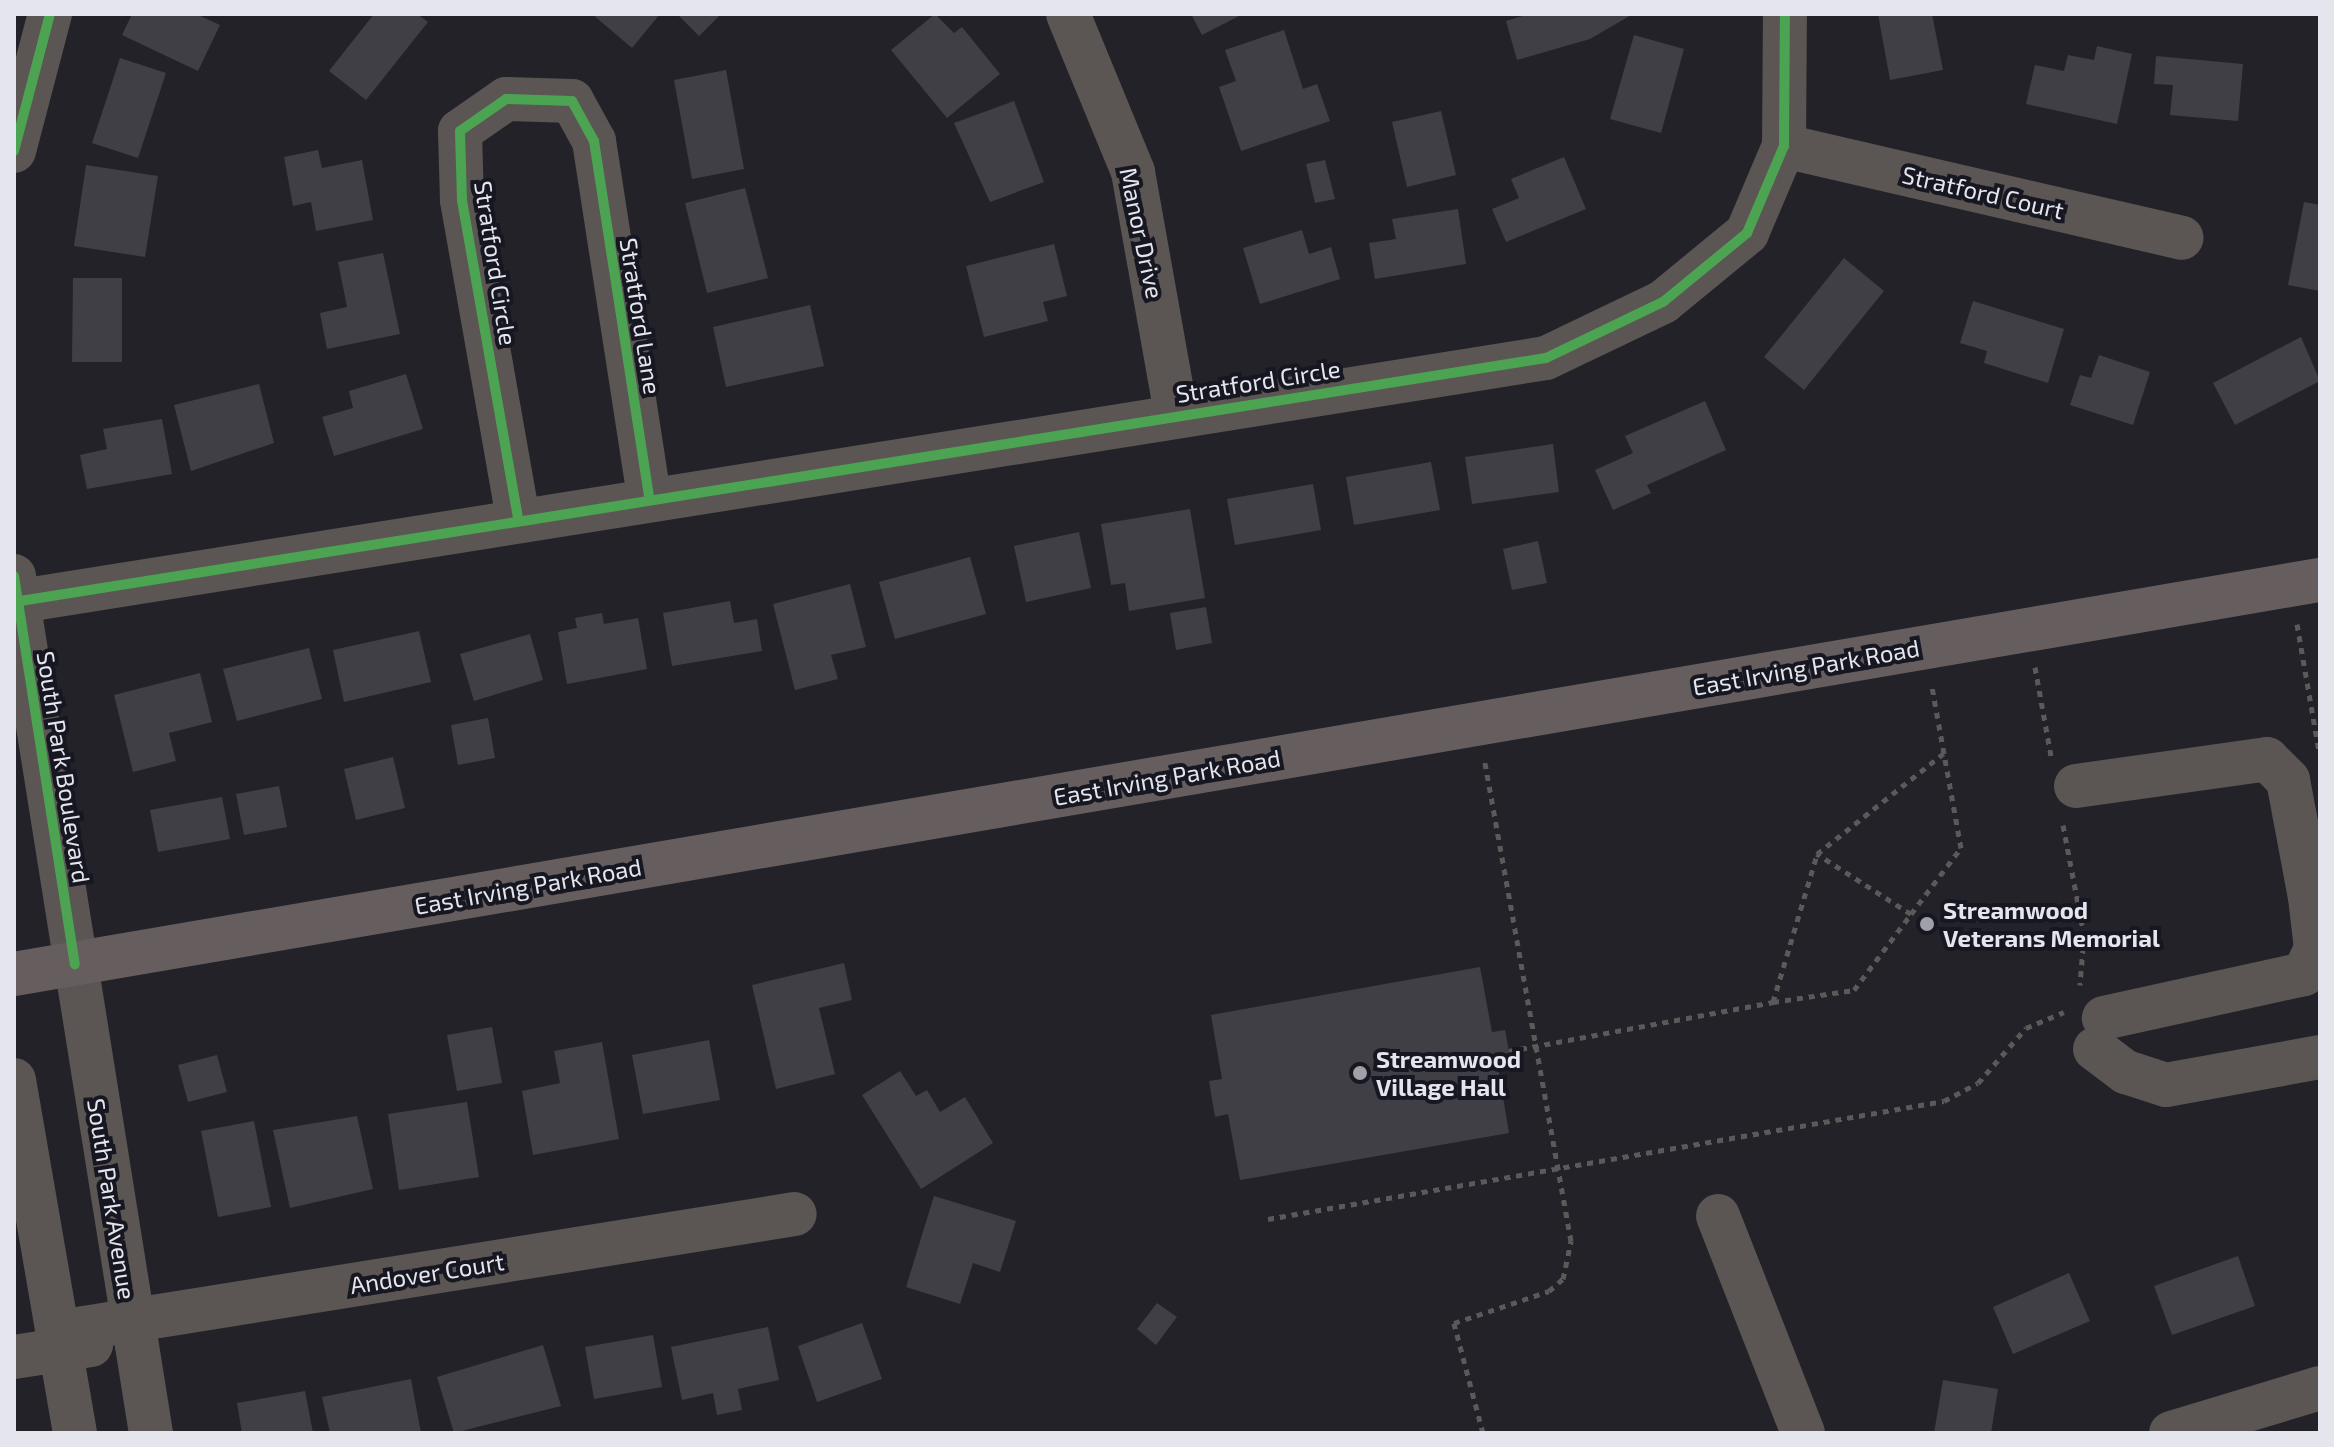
<!DOCTYPE html>
<style>
body{margin:0}
#map{position:relative;width:2334px;height:1447px;overflow:hidden;background:#222228;font-family:"Exo 2",sans-serif}
div>[style]{position:absolute}
[style*='--x']{left:calc(var(--x)*1px);top:calc(var(--y)*1px);width:calc(var(--w)*1px);rotate:calc(var(--a)*1deg)}
.building>*{inset:0;background:#403f45}
.path>*{height:5px;margin-top:-2.5px;transform-origin:0;background:repeating-linear-gradient(90deg,#5c595b 0 6px,transparent 0 12px)}
.minor>*{height:44px;margin:-22px;padding:0 22px;transform-origin:22px;border-radius:22px;background:#5b5553}
.major>*{height:44px;margin:-22px;padding:0 22px;transform-origin:22px;border-radius:22px;background:#665e5e}
.cycleway>*{height:10px;margin:-5px;padding:0 5px;transform-origin:5px;border-radius:5px;background:#4ca352}
.dots>*{width:22px;height:22px;translate:-50% -50%;box-sizing:border-box;border:4px solid #161721;border-radius:50%}
span{translate:-50% -50%;white-space:nowrap;text-align:center;line-height:1.15;-webkit-text-stroke:8px #161721;paint-order:stroke}
.street-label{font-size:24px;color:#e4e5ed}
.poi-label{font-size:24px;color:#e4e5ed;font-weight:700}
.left{translate:0 -50%;text-align:left}
.frame{position:absolute;inset:0;border:16px solid #e4e5ed;pointer-events:none}
</style>
<div id="map">
<div class="building">
<div style="clip-path:polygon(132px 14px,196px 14px,220px 25px,198px 71px,122px 35px)"></div>
<div style="clip-path:polygon(374px 14px,417px 14px,428px 22px,366px 100px,329px 71px)"></div>
<div style="clip-path:polygon(592px 14px,660px 14px,632px 48px)"></div>
<div style="clip-path:polygon(677px 14px,721px 14px,699px 36px)"></div>
<div style="clip-path:polygon(935px 14px,954px 33px,962px 27px,1000px 74px,947px 118px,891px 50px)"></div>
<div style="clip-path:polygon(1191px 14px,1243px 14px,1202px 35px)"></div>
<div style="clip-path:polygon(1529px 14px,1633px 14px,1590px 39px,1517px 60px,1506px 21px)"></div>
<div style="clip-path:polygon(1878px 14px,1932px 14px,1943px 70px,1890px 80px)"></div>
<div style="clip-path:polygon(1284px 30px,1303px 89px,1317px 84px,1330px 121px,1241px 151px,1219px 87px,1236px 81px,1225px 50px)"></div>
<div style="clip-path:polygon(1634px 35px,1684px 49px,1661px 133px,1610px 119px)"></div>
<div style="clip-path:polygon(2097px 46px,2132px 54px,2117px 124px,2026px 104px,2035px 65px,2064px 71px,2068px 55px,2094px 60px)"></div>
<div style="clip-path:polygon(2156px 56px,2243px 64px,2238px 121px,2170px 115px,2173px 85px,2154px 84px)"></div>
<div style="clip-path:polygon(120px 58px,166px 73px,138px 158px,92px 143px)"></div>
<div style="clip-path:polygon(726px 70px,744px 169px,692px 179px,674px 80px)"></div>
<div style="clip-path:polygon(1014px 101px,1044px 182px,990px 202px,954px 123px)"></div>
<div style="clip-path:polygon(1441px 111px,1456px 175px,1407px 187px,1392px 122px)"></div>
<div style="clip-path:polygon(318px 150px,322px 168px,362px 160px,373px 220px,316px 231px,311px 202px,293px 206px,284px 157px)"></div>
<div style="clip-path:polygon(1564px 157px,1586px 209px,1506px 242px,1492px 209px,1519px 198px,1511px 179px)"></div>
<div style="clip-path:polygon(1325px 160px,1335px 199px,1315px 203px,1306px 164px)"></div>
<div style="clip-path:polygon(86px 165px,158px 176px,145px 257px,74px 246px)"></div>
<div style="clip-path:polygon(745px 188px,768px 278px,707px 293px,685px 203px)"></div>
<div style="clip-path:polygon(2304px 202px,2320px 205px,2320px 291px,2288px 285px)"></div>
<div style="clip-path:polygon(1458px 209px,1466px 264px,1375px 279px,1369px 243px,1396px 239px,1392px 219px)"></div>
<div style="clip-path:polygon(1302px 230px,1309px 254px,1331px 247px,1340px 279px,1260px 304px,1243px 248px)"></div>
<div style="clip-path:polygon(1054px 244px,1067px 296px,1043px 302px,1048px 321px,984px 337px,966px 266px)"></div>
<div style="clip-path:polygon(383px 253px,400px 334px,327px 349px,320px 313px,347px 307px,338px 262px)"></div>
<div style="clip-path:polygon(1844px 258px,1884px 291px,1804px 390px,1764px 357px)"></div>
<div style="clip-path:polygon(73px 278px,122px 278px,122px 362px,72px 362px)"></div>
<div style="clip-path:polygon(1973px 301px,2064px 329px,2048px 383px,1984px 363px,1987px 351px,1960px 343px)"></div>
<div style="clip-path:polygon(810px 305px,824px 366px,726px 387px,713px 327px)"></div>
<div style="clip-path:polygon(2301px 337px,2320px 381px,2235px 425px,2213px 383px)"></div>
<div style="clip-path:polygon(2099px 355px,2150px 372px,2133px 425px,2070px 405px,2080px 375px,2091px 378px)"></div>
<div style="clip-path:polygon(406px 374px,423px 429px,334px 456px,322px 417px,353px 408px,349px 391px)"></div>
<div style="clip-path:polygon(259px 384px,274px 443px,191px 471px,174px 405px)"></div>
<div style="clip-path:polygon(1705px 401px,1726px 450px,1647px 485px,1651px 493px,1613px 510px,1595px 470px,1633px 453px,1625px 436px)"></div>
<div style="clip-path:polygon(162px 419px,172px 474px,87px 489px,80px 455px,107px 449px,103px 429px)"></div>
<div style="clip-path:polygon(1553px 444px,1559px 492px,1472px 504px,1465px 457px)"></div>
<div style="clip-path:polygon(1431px 462px,1440px 510px,1354px 525px,1346px 477px)"></div>
<div style="clip-path:polygon(1313px 484px,1321px 530px,1235px 545px,1227px 499px)"></div>
<div style="clip-path:polygon(1190px 509px,1205px 598px,1129px 611px,1125px 583px,1111px 585px,1101px 524px)"></div>
<div style="clip-path:polygon(1079px 532px,1091px 588px,1026px 602px,1014px 546px)"></div>
<div style="clip-path:polygon(1538px 541px,1547px 583px,1512px 590px,1503px 549px)"></div>
<div style="clip-path:polygon(970px 557px,986px 614px,895px 639px,879px 582px)"></div>
<div style="clip-path:polygon(850px 584px,866px 647px,831px 655px,838px 679px,795px 690px,773px 604px)"></div>
<div style="clip-path:polygon(730px 601px,734px 623px,757px 619px,762px 651px,672px 666px,663px 613px)"></div>
<div style="clip-path:polygon(1206px 607px,1212px 643px,1176px 650px,1170px 613px)"></div>
<div style="clip-path:polygon(602px 613px,604px 624px,638px 618px,647px 669px,567px 684px,558px 632px,577px 628px,575px 618px)"></div>
<div style="clip-path:polygon(419px 631px,431px 682px,344px 702px,333px 650px)"></div>
<div style="clip-path:polygon(530px 634px,543px 680px,474px 701px,460px 654px)"></div>
<div style="clip-path:polygon(309px 648px,322px 699px,237px 721px,223px 669px)"></div>
<div style="clip-path:polygon(200px 673px,212px 722px,169px 733px,176px 761px,133px 772px,114px 695px)"></div>
<div style="clip-path:polygon(488px 718px,495px 758px,458px 765px,451px 725px)"></div>
<div style="clip-path:polygon(393px 757px,405px 808px,356px 820px,344px 769px)"></div>
<div style="clip-path:polygon(279px 786px,287px 827px,244px 835px,236px 794px)"></div>
<div style="clip-path:polygon(222px 797px,230px 839px,158px 852px,150px 810px)"></div>
<div style="clip-path:polygon(844px 963px,852px 1000px,819px 1008px,835px 1074px,776px 1089px,752px 985px)"></div>
<div style="clip-path:polygon(1480px 967px,1492px 1032px,1505px 1030px,1509px 1051px,1511px 1065px,1498px 1067px,1509px 1133px,1240px 1180px,1228px 1114px,1215px 1117px,1209px 1081px,1222px 1079px,1211px 1015px)"></div>
<div style="clip-path:polygon(492px 1027px,502px 1083px,457px 1091px,447px 1035px)"></div>
<div style="clip-path:polygon(709px 1040px,720px 1100px,643px 1114px,632px 1055px)"></div>
<div style="clip-path:polygon(602px 1042px,619px 1139px,533px 1155px,522px 1091px,560px 1083px,554px 1051px)"></div>
<div style="clip-path:polygon(217px 1055px,227px 1092px,188px 1102px,178px 1065px)"></div>
<div style="clip-path:polygon(900px 1071px,916px 1096px,927px 1090px,940px 1112px,965px 1097px,993px 1143px,921px 1189px,862px 1095px)"></div>
<div style="clip-path:polygon(467px 1102px,479px 1177px,399px 1190px,388px 1114px)"></div>
<div style="clip-path:polygon(357px 1116px,373px 1189px,290px 1208px,273px 1130px)"></div>
<div style="clip-path:polygon(254px 1121px,271px 1207px,218px 1217px,201px 1131px)"></div>
<div style="clip-path:polygon(934px 1196px,1016px 1221px,1000px 1272px,973px 1263px,960px 1304px,906px 1287px)"></div>
<div style="clip-path:polygon(2238px 1256px,2255px 1306px,2172px 1335px,2154px 1286px)"></div>
<div style="clip-path:polygon(2069px 1273px,2090px 1321px,2013px 1354px,1993px 1307px)"></div>
<div style="clip-path:polygon(1157px 1303px,1177px 1317px,1156px 1345px,1137px 1329px)"></div>
<div style="clip-path:polygon(862px 1323px,882px 1379px,817px 1402px,798px 1346px)"></div>
<div style="clip-path:polygon(768px 1327px,779px 1380px,738px 1389px,742px 1410px,717px 1415px,713px 1393px,682px 1400px,671px 1347px)"></div>
<div style="clip-path:polygon(653px 1335px,662px 1387px,594px 1399px,585px 1347px)"></div>
<div style="clip-path:polygon(543px 1345px,561px 1406px,454px 1433px,437px 1377px)"></div>
<div style="clip-path:polygon(411px 1379px,421px 1433px,330px 1433px,322px 1397px)"></div>
<div style="clip-path:polygon(1943px 1380px,1998px 1389px,1991px 1433px,1934px 1433px)"></div>
<div style="clip-path:polygon(305px 1391px,313px 1433px,242px 1433px,237px 1403px)"></div>
</div>
<div class="path">
<div style="--x:2297;--y:624;--w:130;--a:80.2"></div>
<div style="--x:2035;--y:667;--w:90;--a:79.8"></div>
<div style="--x:2063;--y:825;--w:112;--a:79.2"></div>
<div style="--x:2084;--y:935;--w:50;--a:94.6"></div>
<div style="--x:1911;--y:914;--w:83;--a:-52.9"></div>
<div style="--x:1961;--y:848;--w:164;--a:-100.2"></div>
<div style="--x:1773;--y:1002;--w:82;--a:-8.4"></div>
<div style="--x:1854;--y:990;--w:95;--a:-53.1"></div>
<div style="--x:1911;--y:914;--w:112;--a:-147.4"></div>
<div style="--x:1509;--y:1051;--w:269;--a:-10.5"></div>
<div style="--x:1773;--y:1002;--w:154;--a:-73.4"></div>
<div style="--x:1817;--y:854;--w:162;--a:-38.5"></div>
<div style="--x:1268;--y:1219;--w:686;--a:-9.9"></div>
<div style="--x:1944;--y:1101;--w:38;--a:-28"></div>
<div style="--x:1978;--y:1083;--w:73;--a:-48.9"></div>
<div style="--x:2026;--y:1028;--w:41;--a:-22.8"></div>
<div style="--x:1483;--y:1433;--w:114;--a:-104.8"></div>
<div style="--x:1454;--y:1323;--w:100;--a:-18.6"></div>
<div style="--x:1549;--y:1291;--w:18;--a:-41"></div>
<div style="--x:1563;--y:1279;--w:39;--a:-78"></div>
<div style="--x:1571;--y:1241;--w:488;--a:-100.2"></div>
</div>
<div class="minor">
<div style="--x:1068;--y:14;--w:171;--a:67.6"></div>
<div style="--x:1133;--y:172;--w:246;--a:79.9"></div>
<div style="--x:1784;--y:146;--w:408;--a:13"></div>
<div style="--x:14;--y:151;--w:142;--a:-75.3"></div>
<div style="--x:518;--y:518;--w:323;--a:-100"></div>
<div style="--x:462;--y:200;--w:69;--a:-91.7"></div>
<div style="--x:460;--y:131;--w:56;--a:-34.8"></div>
<div style="--x:506;--y:99;--w:66;--a:1.7"></div>
<div style="--x:572;--y:101;--w:46;--a:61.2"></div>
<div style="--x:594;--y:141;--w:359;--a:81.2"></div>
<div style="--x:14;--y:576;--w:868;--a:80.92"></div>
<div style="--x:14;--y:602;--w:1551;--a:-9.05"></div>
<div style="--x:1546;--y:358;--w:130;--a:-25.6"></div>
<div style="--x:1663;--y:302;--w:109;--a:-39.4"></div>
<div style="--x:1747;--y:233;--w:95;--a:-67"></div>
<div style="--x:1784;--y:146;--w:132;--a:-89.6"></div>
<div style="--x:2076;--y:786;--w:193;--a:-8"></div>
<div style="--x:2267;--y:759;--w:30;--a:45"></div>
<div style="--x:2288;--y:780;--w:119;--a:79.4"></div>
<div style="--x:2310;--y:897;--w:52;--a:83.4"></div>
<div style="--x:2316;--y:949;--w:28;--a:116"></div>
<div style="--x:2304;--y:974;--w:205;--a:167.6"></div>
<div style="--x:2095;--y:1049;--w:39;--a:37"></div>
<div style="--x:2126;--y:1072;--w:42;--a:18"></div>
<div style="--x:2166;--y:1085;--w:157;--a:-10.3"></div>
<div style="--x:14;--y:1080;--w:358;--a:80.2"></div>
<div style="--x:1718;--y:1216;--w:233;--a:68.6"></div>
<div style="--x:59;--y:1332;--w:745;--a:-9.11"></div>
<div style="--x:14;--y:1357;--w:78;--a:-8.9"></div>
<div style="--x:2171;--y:1433;--w:156;--a:-16.8"></div>
</div>
<div class="major">
<div style="--x:14;--y:974;--w:2339;--a:-9.7"></div>
</div>
<div class="cycleway">
<div style="--x:14;--y:151;--w:142;--a:-75.3"></div>
<div style="--x:518;--y:518;--w:323;--a:-100"></div>
<div style="--x:462;--y:200;--w:69;--a:-91.7"></div>
<div style="--x:460;--y:131;--w:56;--a:-34.8"></div>
<div style="--x:506;--y:99;--w:66;--a:1.7"></div>
<div style="--x:572;--y:101;--w:46;--a:61.2"></div>
<div style="--x:594;--y:141;--w:359;--a:81.2"></div>
<div style="--x:14;--y:576;--w:393;--a:81.1"></div>
<div style="--x:14;--y:602;--w:1551;--a:-9.05"></div>
<div style="--x:1546;--y:358;--w:130;--a:-25.6"></div>
<div style="--x:1663;--y:302;--w:109;--a:-39.4"></div>
<div style="--x:1747;--y:233;--w:95;--a:-67"></div>
<div style="--x:1784;--y:146;--w:132;--a:-89.6"></div>
</div>
<div class="dots">
<div style="left:1927px;top:924px;background:#a0a1a8"></div>
<div style="left:1360px;top:1073px;background:#a0a1a8"></div>
</div>
<div class="street-label">
<span style="left:1983px;top:192px;rotate:13deg">Stratford Court</span>
<span style="left:1142px;top:233px;rotate:78deg">Manor Drive</span>
<span style="left:496px;top:263px;rotate:81deg">Stratford Circle</span>
<span style="left:641px;top:316px;rotate:81deg">Stratford Lane</span>
<span style="left:1258px;top:381px;rotate:-9deg">Stratford Circle</span>
<span style="left:1806px;top:667px;rotate:-10deg">East Irving Park Road</span>
<span style="left:64px;top:767px;rotate:81deg">South Park Boulevard</span>
<span style="left:1167px;top:777px;rotate:-10deg">East Irving Park Road</span>
<span style="left:528px;top:886px;rotate:-10deg">East Irving Park Road</span>
<span style="left:112px;top:1199px;rotate:81deg">South Park Avenue</span>
<span style="left:427px;top:1273px;rotate:-9deg">Andover Court</span>
</div>
<div class="poi-label">
<span class="left" style="left:1943px;top:924px">Streamwood<br>Veterans Memorial</span>
<span class="left" style="left:1376px;top:1073px">Streamwood<br>Village Hall</span>
</div>
<div class="frame"></div>
</div>
